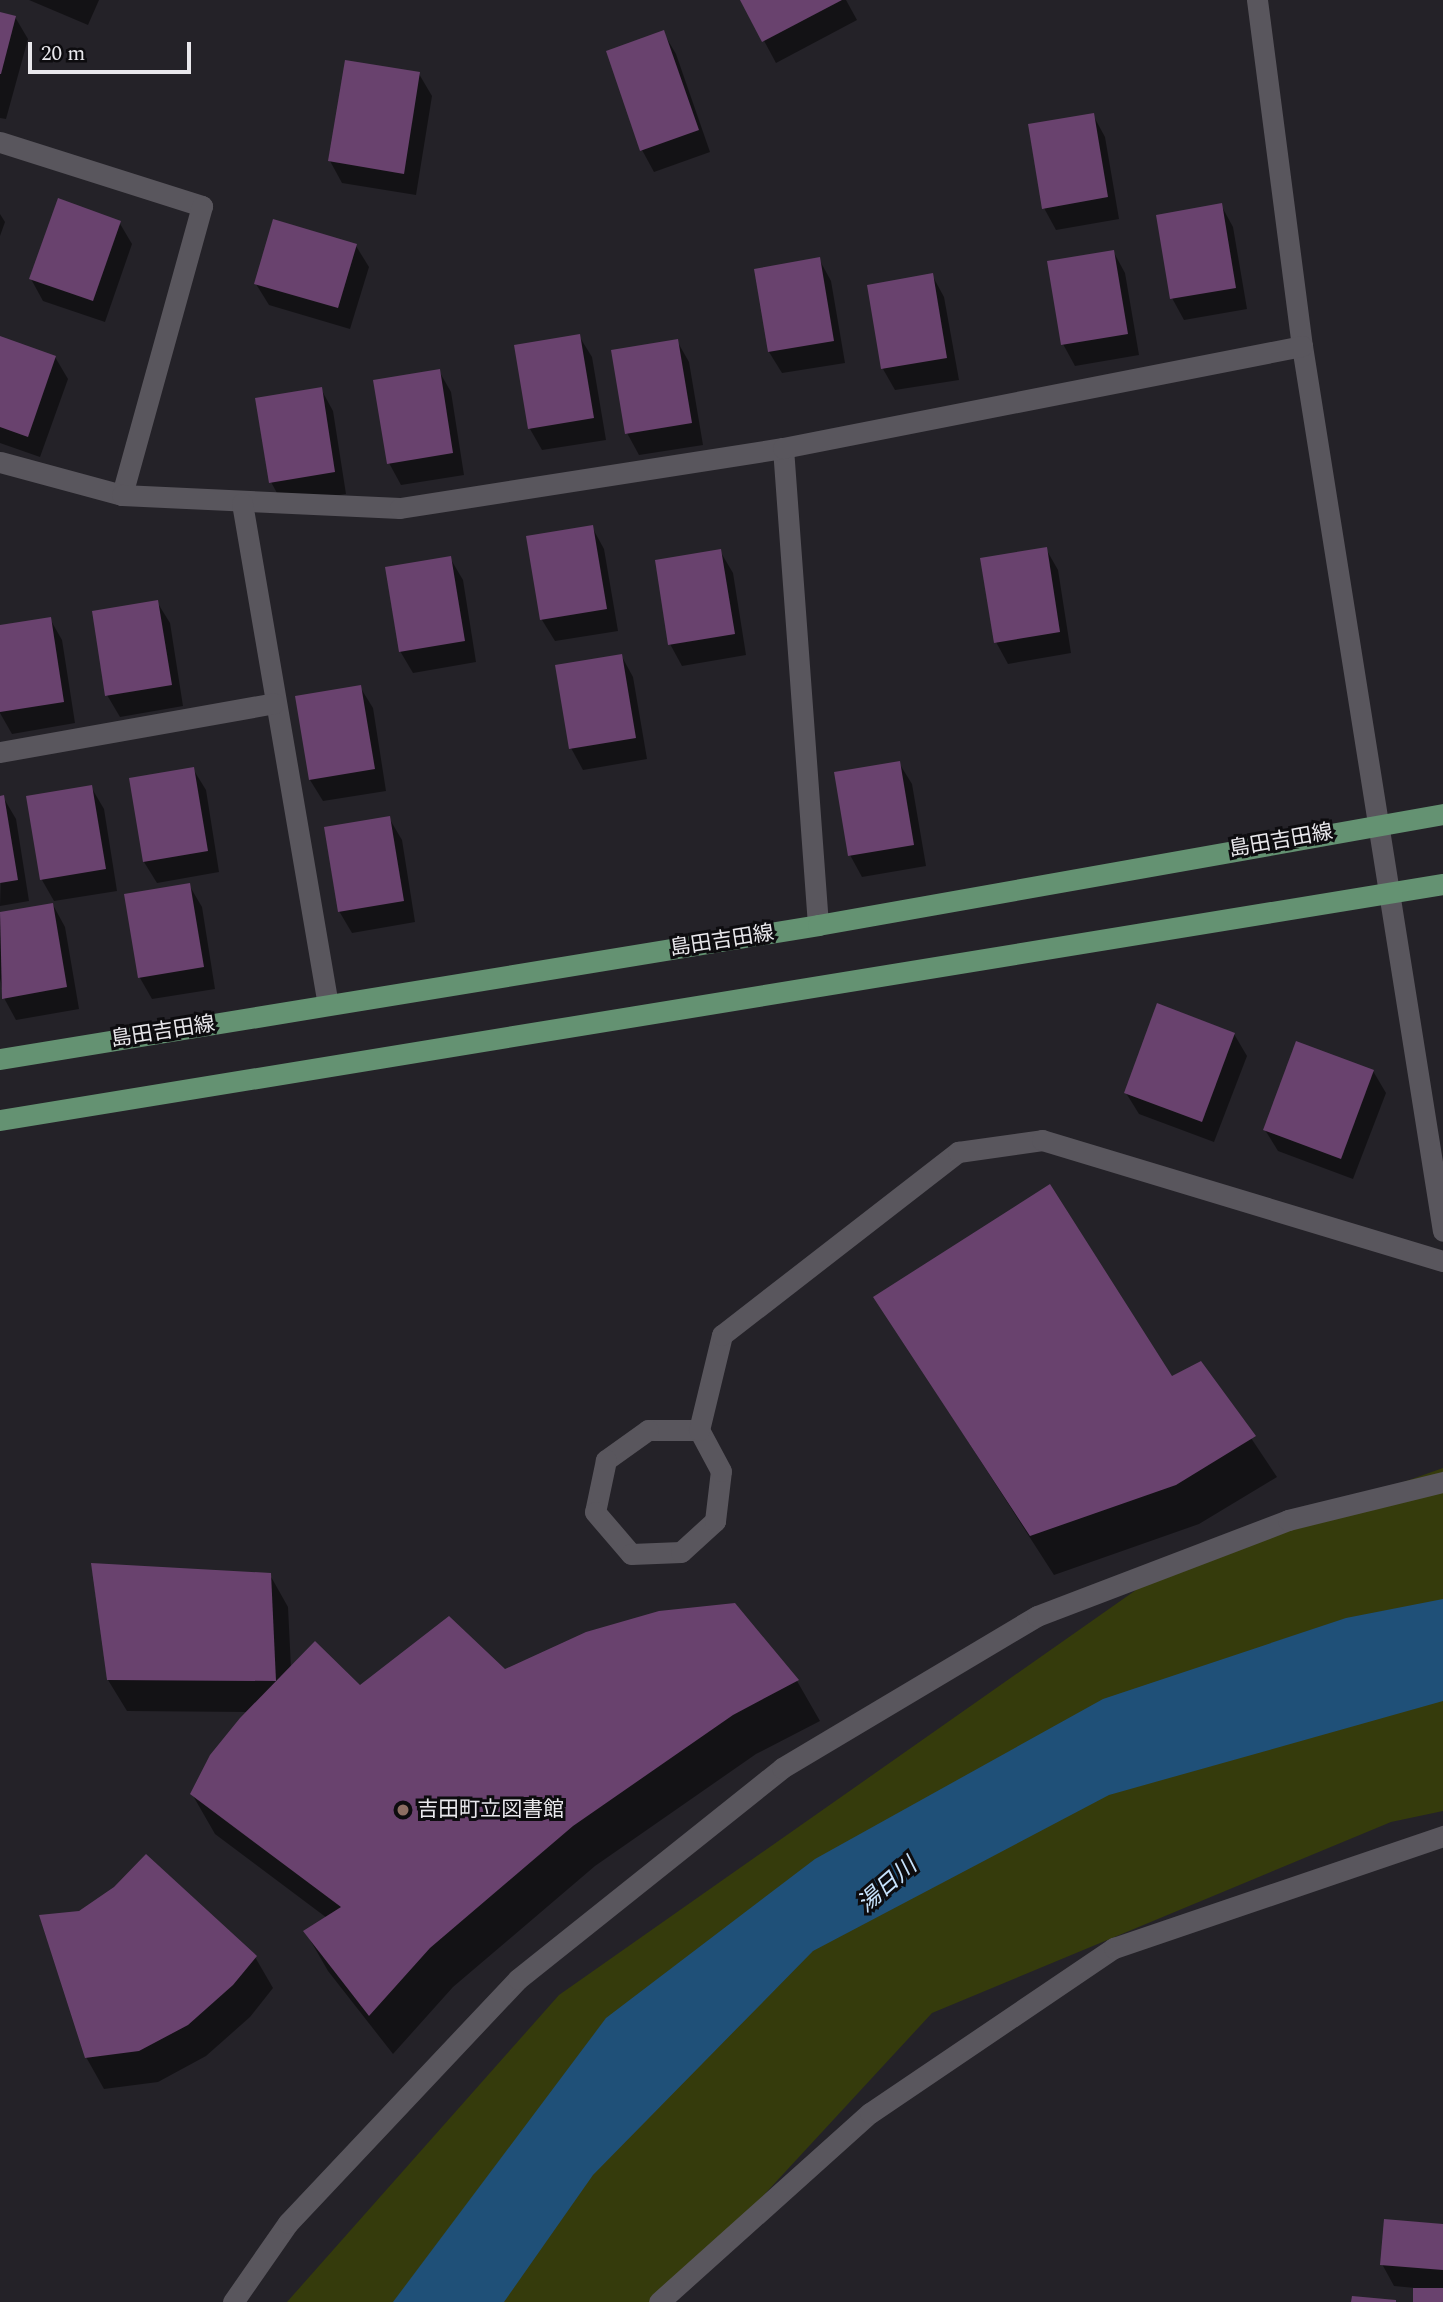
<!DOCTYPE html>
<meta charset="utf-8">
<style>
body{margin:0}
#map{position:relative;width:1443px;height:2302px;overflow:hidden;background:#242228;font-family:Spectral,"Noto Sans JP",serif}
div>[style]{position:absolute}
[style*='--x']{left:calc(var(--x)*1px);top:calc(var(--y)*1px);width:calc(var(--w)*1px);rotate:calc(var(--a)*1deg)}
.green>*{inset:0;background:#353b0c}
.water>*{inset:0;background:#1f5078}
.shadow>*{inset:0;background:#0007}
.building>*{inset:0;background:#69426e}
.minor>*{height:21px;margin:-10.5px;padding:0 10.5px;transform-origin:10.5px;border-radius:10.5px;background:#59565d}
.major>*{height:21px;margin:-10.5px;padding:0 10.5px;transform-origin:10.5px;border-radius:10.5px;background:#649272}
.dots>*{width:19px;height:19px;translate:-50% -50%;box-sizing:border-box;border:4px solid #0d0c0f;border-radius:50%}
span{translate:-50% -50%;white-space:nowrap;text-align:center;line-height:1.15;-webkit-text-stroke:6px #0d0c0f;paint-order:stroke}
.street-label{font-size:21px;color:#e9e8ec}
.poi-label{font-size:21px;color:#e9e8ec}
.left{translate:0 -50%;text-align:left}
.water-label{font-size:23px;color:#c7e2fc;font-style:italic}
.scale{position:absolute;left:28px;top:42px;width:163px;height:32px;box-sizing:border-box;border:4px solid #e9e8ec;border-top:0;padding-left:9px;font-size:21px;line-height:24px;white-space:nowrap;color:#e9e8ec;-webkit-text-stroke:5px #0d0c0f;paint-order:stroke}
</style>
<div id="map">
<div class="green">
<div style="clip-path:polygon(1443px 1468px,1443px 1811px,1391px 1822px,932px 2013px,665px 2302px,287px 2302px,559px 1995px,1173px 1564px)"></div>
</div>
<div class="water">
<div style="clip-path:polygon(1443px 1599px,1443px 1701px,1109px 1795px,813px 1951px,593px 2175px,504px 2302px,393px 2302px,606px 2018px,815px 1859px,1103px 1699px,1346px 1618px)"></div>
</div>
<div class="shadow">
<div style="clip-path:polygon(29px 0,99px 0,88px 25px)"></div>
<div style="clip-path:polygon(742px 0,846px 0,857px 20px,776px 63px)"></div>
<div style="clip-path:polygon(0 13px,15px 17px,28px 39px,6px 119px,0 118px)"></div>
<div style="clip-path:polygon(663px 32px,676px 54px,710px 152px,654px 172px,642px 150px)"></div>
<div style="clip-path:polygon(419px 74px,432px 96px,416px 195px,342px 183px,330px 161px)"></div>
<div style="clip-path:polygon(1093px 115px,1105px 137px,1119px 219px,1056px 230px,1044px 208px)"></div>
<div style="clip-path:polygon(1221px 205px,1233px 227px,1247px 309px,1184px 320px,1172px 298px)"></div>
<div style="clip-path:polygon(0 214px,5px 222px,0 236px)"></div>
<div style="clip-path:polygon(119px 222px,132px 244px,105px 322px,43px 301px,31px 279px)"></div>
<div style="clip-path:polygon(356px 246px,369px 267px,350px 329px,269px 305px,256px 284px)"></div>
<div style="clip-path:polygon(1113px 251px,1125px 273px,1139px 355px,1075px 366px,1063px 344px)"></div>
<div style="clip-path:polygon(819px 259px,831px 281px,845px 363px,782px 373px,769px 352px,756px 270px)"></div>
<div style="clip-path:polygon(932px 275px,944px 297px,959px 380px,895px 390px,883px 369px)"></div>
<div style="clip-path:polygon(579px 336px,592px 357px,606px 440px,542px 450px,530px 429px)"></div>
<div style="clip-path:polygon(0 338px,55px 357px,68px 379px,40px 457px,0 443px)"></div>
<div style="clip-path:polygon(677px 341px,689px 362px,703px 445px,639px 455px,627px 433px)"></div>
<div style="clip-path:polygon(439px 371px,451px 392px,464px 475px,401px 485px,389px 463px)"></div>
<div style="clip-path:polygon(321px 389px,333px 411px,346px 494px,283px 504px,271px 482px)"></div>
<div style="clip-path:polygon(592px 527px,604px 549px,618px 631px,555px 641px,542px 620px,528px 538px)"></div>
<div style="clip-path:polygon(1046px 549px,1058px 570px,1071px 653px,1008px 664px,996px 642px)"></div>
<div style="clip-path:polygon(720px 551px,733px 573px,746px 655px,682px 666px,670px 644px)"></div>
<div style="clip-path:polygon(450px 558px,463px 580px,476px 662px,413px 673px,400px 651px)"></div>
<div style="clip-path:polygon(157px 602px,170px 623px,183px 706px,120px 717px,107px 695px)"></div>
<div style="clip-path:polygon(50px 619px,62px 640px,75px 723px,12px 734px,0 713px,0 627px)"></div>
<div style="clip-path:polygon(621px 655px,633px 677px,647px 759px,583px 770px,571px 748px)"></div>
<div style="clip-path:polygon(360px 687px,373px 708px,386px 791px,323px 801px,310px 780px,297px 697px)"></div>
<div style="clip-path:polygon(899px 763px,912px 784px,926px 866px,862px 877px,850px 855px)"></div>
<div style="clip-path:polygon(193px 769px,206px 790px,219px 872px,157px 883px,144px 862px)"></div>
<div style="clip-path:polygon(91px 787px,104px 809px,117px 891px,54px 901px,42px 880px)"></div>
<div style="clip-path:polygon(3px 797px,16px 819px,29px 901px,0 906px)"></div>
<div style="clip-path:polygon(389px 818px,402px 840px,415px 922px,352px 933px,339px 911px)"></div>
<div style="clip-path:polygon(189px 885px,202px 907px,215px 989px,152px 999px,140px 978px,126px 896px)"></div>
<div style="clip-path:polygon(53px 905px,65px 927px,79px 1009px,16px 1020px,4px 998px,0 978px,0 914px)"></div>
<div style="clip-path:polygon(1234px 1034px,1247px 1056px,1214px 1142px,1139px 1114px,1126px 1093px)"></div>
<div style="clip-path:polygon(1373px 1071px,1386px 1093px,1353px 1179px,1278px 1151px,1265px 1130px)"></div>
<div style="clip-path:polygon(875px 1297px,1172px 1378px,1201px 1363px,1277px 1477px,1199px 1524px,1054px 1575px)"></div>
<div style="clip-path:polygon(270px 1575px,288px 1607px,291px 1668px,360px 1688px,505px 1671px,734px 1605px,797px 1681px,820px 1721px,756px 1754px,595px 1866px,453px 1987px,393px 2054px,328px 1971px,305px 1931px,327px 1918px,215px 1834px,192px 1794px,248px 1712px,127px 1711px,108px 1680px)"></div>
<div style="clip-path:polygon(255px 1957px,273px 1988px,250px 2017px,206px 2056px,158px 2082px,104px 2089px,86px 2057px)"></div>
<div style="clip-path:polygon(1443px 2226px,1443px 2302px,1415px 2302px,1415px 2288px,1394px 2286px,1382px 2264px)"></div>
</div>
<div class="building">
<div style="clip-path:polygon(740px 0,842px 0,762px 42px)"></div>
<div style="clip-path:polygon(0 12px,16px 16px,1px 74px,0 74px)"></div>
<div style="clip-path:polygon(664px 30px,699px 130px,640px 151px,606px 51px)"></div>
<div style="clip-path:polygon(345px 60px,420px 72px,404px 174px,328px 161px)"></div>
<div style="clip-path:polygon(1094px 113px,1108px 197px,1042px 209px,1028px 124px)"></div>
<div style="clip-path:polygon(58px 198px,121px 221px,93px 301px,29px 279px)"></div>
<div style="clip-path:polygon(1222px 203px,1236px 288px,1170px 299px,1156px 215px)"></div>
<div style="clip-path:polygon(273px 219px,357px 244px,338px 308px,254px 284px)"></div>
<div style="clip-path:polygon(1114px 250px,1128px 334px,1061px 345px,1047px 261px)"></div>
<div style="clip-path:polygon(820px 257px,834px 341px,768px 352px,754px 269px)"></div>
<div style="clip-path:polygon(933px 273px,947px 358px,881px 369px,867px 285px)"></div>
<div style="clip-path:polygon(580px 334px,594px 418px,528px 429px,514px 345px)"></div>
<div style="clip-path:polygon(0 336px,56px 356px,28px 437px,0 427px)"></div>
<div style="clip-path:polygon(678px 339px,692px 423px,625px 434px,611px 350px)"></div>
<div style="clip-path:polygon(440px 369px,453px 453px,387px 464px,373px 380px)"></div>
<div style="clip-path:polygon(322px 387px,335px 472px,269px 483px,255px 398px)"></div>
<div style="clip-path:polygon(593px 525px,607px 609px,540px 620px,526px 536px)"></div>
<div style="clip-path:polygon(1047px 547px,1060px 632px,994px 643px,980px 558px)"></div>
<div style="clip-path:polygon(721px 549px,735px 634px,668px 645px,655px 560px)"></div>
<div style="clip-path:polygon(451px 556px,465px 641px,399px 652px,385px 567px)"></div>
<div style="clip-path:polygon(158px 600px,172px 685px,105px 696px,92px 611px)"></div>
<div style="clip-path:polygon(51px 617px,64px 702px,0 712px,0 625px)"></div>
<div style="clip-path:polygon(622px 654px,636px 738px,569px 749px,555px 665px)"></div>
<div style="clip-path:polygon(361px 685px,375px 769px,309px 780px,295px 696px)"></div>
<div style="clip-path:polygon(900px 761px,914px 845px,848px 856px,834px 772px)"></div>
<div style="clip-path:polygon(194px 767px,208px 851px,143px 862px,129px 778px)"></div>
<div style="clip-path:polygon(92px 785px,106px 869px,40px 880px,26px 796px)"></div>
<div style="clip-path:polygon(4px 795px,18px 880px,0 883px,0 796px)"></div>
<div style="clip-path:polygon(390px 816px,404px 901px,338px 912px,324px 827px)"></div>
<div style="clip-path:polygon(190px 883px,204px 967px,138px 978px,124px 894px)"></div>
<div style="clip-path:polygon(53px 903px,67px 987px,2px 999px,0 912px)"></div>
<div style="clip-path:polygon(1157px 1003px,1235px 1033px,1202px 1122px,1124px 1093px)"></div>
<div style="clip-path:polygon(1296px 1041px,1374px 1070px,1341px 1159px,1263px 1130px)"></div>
<div style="clip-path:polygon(1050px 1184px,1172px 1376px,1201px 1361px,1256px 1436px,1176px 1485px,1030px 1536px,873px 1297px)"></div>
<div style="clip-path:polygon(91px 1563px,271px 1573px,276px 1681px,107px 1680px)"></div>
<div style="clip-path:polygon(735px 1603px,799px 1680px,733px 1715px,573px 1826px,430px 1948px,369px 2016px,303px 1931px,341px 1907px,190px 1794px,210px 1755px,240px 1718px,315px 1641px,360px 1685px,449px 1616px,505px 1669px,586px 1632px,659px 1611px)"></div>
<div style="clip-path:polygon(146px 1854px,257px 1956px,233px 1985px,188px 2025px,139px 2051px,85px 2058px,39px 1915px,79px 1911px,114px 1887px)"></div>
<div style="clip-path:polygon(1384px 2219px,1443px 2224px,1443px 2270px,1380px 2265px)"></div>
<div style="clip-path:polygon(1413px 2288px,1443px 2288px,1443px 2302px,1413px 2302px)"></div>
<div style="clip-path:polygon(1352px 2296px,1396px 2300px,1396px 2302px,1351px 2302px)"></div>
</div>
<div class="minor">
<div style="--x:1257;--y:0;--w:349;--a:82.6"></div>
<div style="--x:1302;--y:346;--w:896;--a:80.95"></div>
<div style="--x:0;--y:142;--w:212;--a:17.6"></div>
<div style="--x:202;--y:206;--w:300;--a:105.5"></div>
<div style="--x:783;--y:448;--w:478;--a:85.8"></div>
<div style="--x:0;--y:462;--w:126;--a:15.1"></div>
<div style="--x:122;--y:495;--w:278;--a:2.7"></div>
<div style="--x:400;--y:508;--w:388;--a:-8.9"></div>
<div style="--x:783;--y:448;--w:529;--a:-11.12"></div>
<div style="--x:242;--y:503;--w:509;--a:80.28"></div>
<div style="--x:0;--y:752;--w:278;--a:-10.1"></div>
<div style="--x:699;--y:1430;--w:51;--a:180"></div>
<div style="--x:648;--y:1430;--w:52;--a:144.5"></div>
<div style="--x:606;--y:1460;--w:53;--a:101.9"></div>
<div style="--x:595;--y:1512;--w:55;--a:49.4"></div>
<div style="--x:631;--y:1554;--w:50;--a:-2.3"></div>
<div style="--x:681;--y:1552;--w:46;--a:-42.4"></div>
<div style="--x:715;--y:1521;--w:50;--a:-83.2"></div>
<div style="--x:721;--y:1471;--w:47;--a:-118.2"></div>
<div style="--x:699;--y:1430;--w:98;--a:-76.4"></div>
<div style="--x:722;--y:1335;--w:299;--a:-37.8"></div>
<div style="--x:958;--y:1152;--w:85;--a:-8.1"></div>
<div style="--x:1042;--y:1140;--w:419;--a:16.8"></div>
<div style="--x:233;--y:2302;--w:96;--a:-55.2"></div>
<div style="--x:288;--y:2223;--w:335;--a:-46.7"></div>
<div style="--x:518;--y:1979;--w:338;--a:-38.6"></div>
<div style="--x:782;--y:1768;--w:297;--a:-30.8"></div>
<div style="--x:1037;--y:1616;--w:269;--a:-20.9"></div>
<div style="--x:1288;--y:1520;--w:160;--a:-13.8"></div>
<div style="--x:659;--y:2302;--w:283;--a:-41.9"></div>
<div style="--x:870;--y:2113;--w:295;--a:-34.1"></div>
<div style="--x:1114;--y:1948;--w:348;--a:-18.8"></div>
</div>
<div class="major">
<div style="--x:0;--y:1059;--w:829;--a:-9.3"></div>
<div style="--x:818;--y:925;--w:635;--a:-10.07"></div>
<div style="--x:0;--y:1120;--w:1462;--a:-9.29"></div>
</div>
<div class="dots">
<div style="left:403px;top:1810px;background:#8d6e63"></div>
</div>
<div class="street-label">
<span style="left:1281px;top:841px;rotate:-10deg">島田吉田線</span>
<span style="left:722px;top:941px;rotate:-9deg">島田吉田線</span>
<span style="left:163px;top:1032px;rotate:-9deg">島田吉田線</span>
</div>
<div class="poi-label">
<span class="left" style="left:417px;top:1810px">吉田町立図書館</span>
</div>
<div class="water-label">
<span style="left:888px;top:1886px;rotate:-41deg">湯日川</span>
</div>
<div class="scale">20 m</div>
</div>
